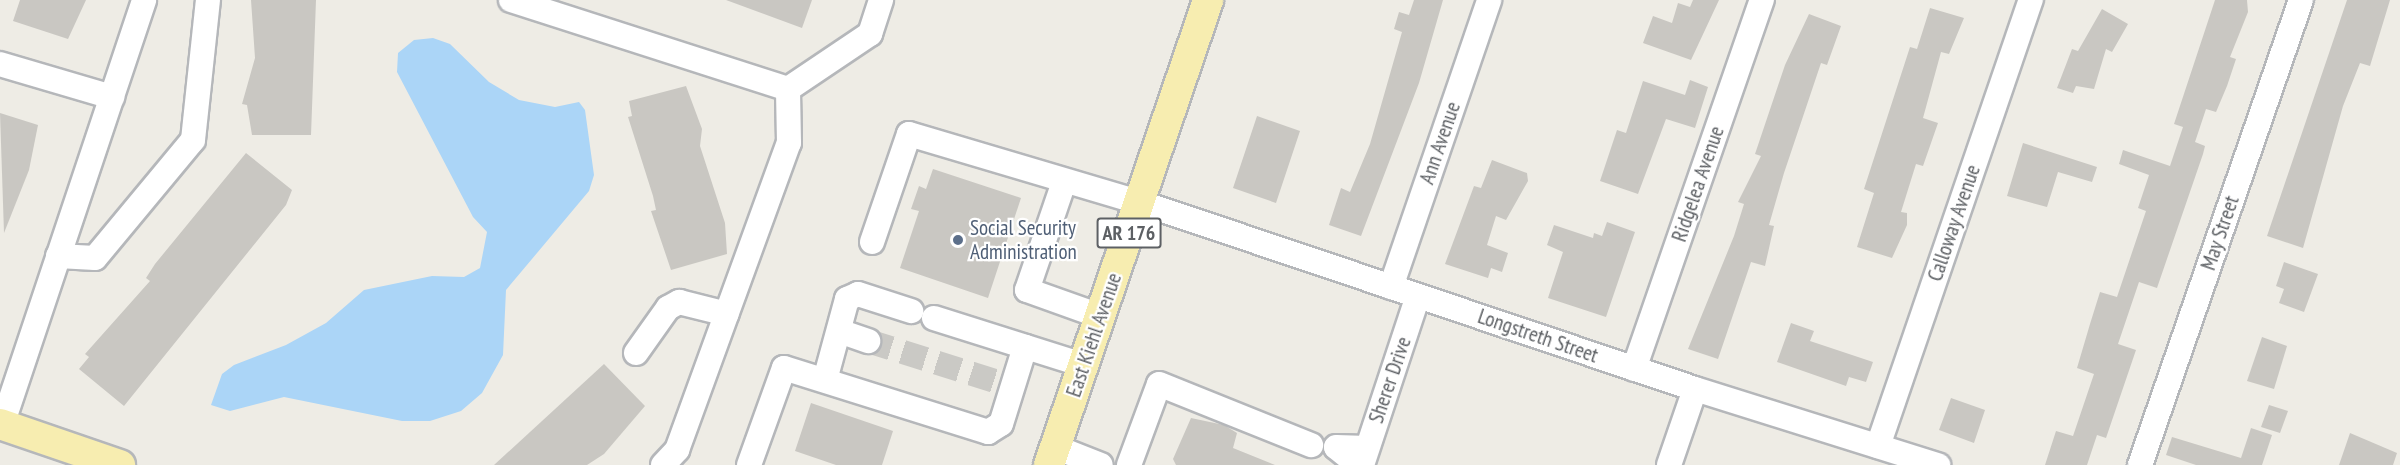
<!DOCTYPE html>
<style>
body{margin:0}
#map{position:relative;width:2400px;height:465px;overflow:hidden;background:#eeece5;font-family:"PT Sans Narrow",sans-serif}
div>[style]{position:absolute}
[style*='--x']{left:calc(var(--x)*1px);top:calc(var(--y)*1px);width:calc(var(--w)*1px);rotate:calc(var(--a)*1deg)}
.water>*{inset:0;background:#abd5f7}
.building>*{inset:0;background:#c9c7c2}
.minor-tunnel>*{height:24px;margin-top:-12px;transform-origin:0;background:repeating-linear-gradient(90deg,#cac9c5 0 24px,transparent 0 36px)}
.roads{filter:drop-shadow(2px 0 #b5b7ba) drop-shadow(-2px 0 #b5b7ba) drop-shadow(0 2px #b5b7ba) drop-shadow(0 -2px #b5b7ba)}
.minor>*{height:24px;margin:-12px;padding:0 12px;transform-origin:12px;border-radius:12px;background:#fff}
.major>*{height:30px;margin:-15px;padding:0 15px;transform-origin:15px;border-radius:15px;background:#f7edb0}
.dots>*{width:16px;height:16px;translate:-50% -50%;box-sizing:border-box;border:3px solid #fff;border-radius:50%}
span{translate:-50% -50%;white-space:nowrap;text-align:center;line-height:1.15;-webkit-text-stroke:4.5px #fff;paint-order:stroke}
.shield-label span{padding:2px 4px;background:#fff;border:2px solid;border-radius:4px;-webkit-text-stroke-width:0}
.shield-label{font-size:20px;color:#5d6064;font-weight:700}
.street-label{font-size:21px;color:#5d6064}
.service-label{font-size:21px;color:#4e5e75}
.left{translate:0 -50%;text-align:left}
</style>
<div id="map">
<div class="water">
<div style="clip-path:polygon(433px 38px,450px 44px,489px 82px,519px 100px,555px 107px,579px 102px,585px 110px,594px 175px,589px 191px,506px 290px,503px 355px,482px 393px,461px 411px,430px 421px,402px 421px,284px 397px,230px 411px,211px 405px,222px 374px,234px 365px,286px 345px,326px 323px,364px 290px,432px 276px,464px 277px,480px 268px,487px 232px,473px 217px,397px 72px,398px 53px,414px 40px)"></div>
</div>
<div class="building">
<div style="clip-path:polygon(20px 0,86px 0,68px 39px,13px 21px)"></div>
<div style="clip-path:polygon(251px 0,316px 0,311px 135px,252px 135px,247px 105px,242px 104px,255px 58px)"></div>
<div style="clip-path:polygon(726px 0,812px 0,802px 28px)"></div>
<div style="clip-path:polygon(1414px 0,1443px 0,1419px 83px,1361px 236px,1329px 225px,1341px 188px,1350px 192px,1370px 144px,1402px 32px,1394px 29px,1399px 12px,1409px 15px)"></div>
<div style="clip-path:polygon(1693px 0,1719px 0,1691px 60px,1643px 43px,1653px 16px,1672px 23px,1678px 3px,1690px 7px)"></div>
<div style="clip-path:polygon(2215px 0,2247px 0,2248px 12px,2230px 57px,2236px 59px,2227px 86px,2216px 112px,2206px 109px,2195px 142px,2205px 146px,2203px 154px,2157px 288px,2139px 282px,2118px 344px,2136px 350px,2106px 438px,2097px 435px,2087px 465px,2045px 465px,2056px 431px,2073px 436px,2094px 374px,2077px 368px,2090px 324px,2100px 292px,2117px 297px,2146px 211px,2138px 208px,2149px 175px,2119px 164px,2123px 150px,2170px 166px,2183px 127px,2174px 124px)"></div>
<div style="clip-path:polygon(2347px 0,2390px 0,2370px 66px,2360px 63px,2343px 106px,2303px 248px,2267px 236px)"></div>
<div style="clip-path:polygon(1930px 8px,1964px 18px,1949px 54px,1941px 52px,1923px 118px,1938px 123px,1923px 166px,1916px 164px,1901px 212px,1907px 213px,1907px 225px,1892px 258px,1857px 247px,1874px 193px,1864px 189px,1910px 47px,1917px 49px)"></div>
<div style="clip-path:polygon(2102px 9px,2128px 24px,2112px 52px,2106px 49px,2094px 89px,2076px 86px,2073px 93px,2057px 88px,2072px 49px,2078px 51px)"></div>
<div style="clip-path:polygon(1809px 14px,1841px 26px,1827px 65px,1821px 63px,1784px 173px,1769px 225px,1774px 226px,1765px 266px,1751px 262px,1718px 359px,1688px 349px,1734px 236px,1744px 204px,1738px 202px,1761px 156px,1755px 154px,1785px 65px)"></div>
<div style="clip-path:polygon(1690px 80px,1708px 87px,1695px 128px,1666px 119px,1638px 194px,1600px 181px,1617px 130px,1626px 133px,1643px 81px,1685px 95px)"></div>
<div style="clip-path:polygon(686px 86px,702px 129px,700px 146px,725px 223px,727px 254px,671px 270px,651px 211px,656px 210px,653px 196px,628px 117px,632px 116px,629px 101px)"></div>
<div style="clip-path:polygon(0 113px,38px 125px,29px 170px,4px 233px)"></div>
<div style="clip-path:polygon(1257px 116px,1300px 131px,1276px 203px,1233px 188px)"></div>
<div style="clip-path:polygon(2023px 143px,2097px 167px,2092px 182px,2058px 172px,2047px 207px,2007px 196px)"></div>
<div style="clip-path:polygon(246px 153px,292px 190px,286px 205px,124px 406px,79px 369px,89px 357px,85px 354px,150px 281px,146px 278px,155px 264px)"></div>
<div style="clip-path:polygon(1492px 160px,1527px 173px,1528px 181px,1506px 220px,1496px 216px,1487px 245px,1508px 253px,1502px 272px,1491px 268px,1488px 278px,1445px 264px,1474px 186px,1481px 188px)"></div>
<div style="clip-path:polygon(933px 169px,1021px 198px,988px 298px,900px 268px,919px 211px,911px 209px,919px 186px,926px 189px)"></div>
<div style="clip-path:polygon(1607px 222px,1635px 232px,1606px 317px,1548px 298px,1563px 252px,1547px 245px,1554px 225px,1593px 238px,1594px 233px,1602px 236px)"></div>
<div style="clip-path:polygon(2284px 262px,2318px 274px,2304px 312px,2279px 303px,2284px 289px,2276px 286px)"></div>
<div style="clip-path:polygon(1791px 323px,1814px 331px,1810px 341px,1873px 362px,1866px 382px,1849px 377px,1846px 386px,1777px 362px)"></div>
<div style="clip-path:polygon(2262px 337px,2287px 346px,2274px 389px,2247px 381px)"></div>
<div style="clip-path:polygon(604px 364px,645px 406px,604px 454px,587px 465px,494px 465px)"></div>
<div style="clip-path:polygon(1951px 398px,1985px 410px,1974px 443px,1939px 430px)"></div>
<div style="clip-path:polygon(811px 403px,893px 431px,882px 465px,836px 465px,795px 451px)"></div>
<div style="clip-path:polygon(2269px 405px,2288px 411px,2280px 433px,2261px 427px)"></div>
<div style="clip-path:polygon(1191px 418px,1224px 425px,1237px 433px,1233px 448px,1275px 465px,1176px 465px,1173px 459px)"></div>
<div style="clip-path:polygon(2251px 428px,2272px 435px,2262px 465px,2196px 465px,2166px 455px,2172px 437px,2241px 458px)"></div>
<div style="clip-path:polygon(2350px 433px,2397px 453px,2393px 465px,2339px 465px)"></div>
</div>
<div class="minor-tunnel">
<div style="--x:868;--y:341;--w:133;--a:17.5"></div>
</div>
<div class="roads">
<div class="minor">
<div style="--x:511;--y:0;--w:291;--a:17.8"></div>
<div style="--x:0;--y:64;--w:117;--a:16.4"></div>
<div style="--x:1064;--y:182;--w:114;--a:108.9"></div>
<div style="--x:1027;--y:290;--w:77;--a:19.6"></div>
<div style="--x:872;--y:242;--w:114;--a:-71.1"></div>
<div style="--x:909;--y:134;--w:240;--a:16.5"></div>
<div style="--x:1139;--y:202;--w:587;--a:18.59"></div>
<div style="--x:1695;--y:389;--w:255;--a:17.4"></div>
<div style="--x:58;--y:256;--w:37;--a:3"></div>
<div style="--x:95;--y:258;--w:153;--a:-50.3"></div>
<div style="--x:193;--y:140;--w:141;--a:-83.9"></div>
<div style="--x:1391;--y:287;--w:303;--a:-71.1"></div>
<div style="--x:934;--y:318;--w:156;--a:17.5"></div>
<div style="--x:839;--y:331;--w:31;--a:19"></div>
<div style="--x:636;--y:353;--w:55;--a:-54.6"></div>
<div style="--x:668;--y:308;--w:13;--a:-29"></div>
<div style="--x:679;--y:302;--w:49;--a:14"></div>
<div style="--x:1634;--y:369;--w:391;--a:-70.9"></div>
<div style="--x:825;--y:380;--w:84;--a:-74.8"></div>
<div style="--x:847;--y:299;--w:12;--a:-24"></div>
<div style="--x:858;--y:294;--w:56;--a:17.8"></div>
<div style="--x:2;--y:425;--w:448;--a:-71.5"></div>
<div style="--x:1878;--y:446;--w:472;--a:-71.1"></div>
<div style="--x:1055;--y:447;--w:49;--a:21.4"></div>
<div style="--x:663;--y:465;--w:21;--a:-47"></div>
<div style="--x:677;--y:450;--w:327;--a:-70"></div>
<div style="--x:789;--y:143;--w:54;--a:-91.1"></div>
<div style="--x:788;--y:89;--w:99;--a:-33.9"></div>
<div style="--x:870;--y:34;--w:36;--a:-72"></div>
<div style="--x:749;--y:465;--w:103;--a:-70.2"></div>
<div style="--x:784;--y:368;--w:214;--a:17.4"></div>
<div style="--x:988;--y:432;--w:15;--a:-32"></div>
<div style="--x:1001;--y:424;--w:81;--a:-72.7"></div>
<div style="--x:1129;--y:465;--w:86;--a:-69.7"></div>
<div style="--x:1159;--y:384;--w:164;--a:21.9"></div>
<div style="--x:1358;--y:465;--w:28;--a:-141"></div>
<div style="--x:1336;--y:447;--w:31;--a:2"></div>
<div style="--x:1362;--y:465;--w:178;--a:-71.7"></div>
<div style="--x:1669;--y:465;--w:80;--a:-71.1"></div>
<div style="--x:2140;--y:465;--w:492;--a:-70.9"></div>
</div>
<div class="major">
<div style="--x:0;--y:424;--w:127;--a:18.9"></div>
<div style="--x:1049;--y:465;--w:491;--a:-71.1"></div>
</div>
</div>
<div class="dots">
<div style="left:958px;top:240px;background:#5c6f8a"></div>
</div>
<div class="shield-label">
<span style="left:1129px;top:233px">AR 176</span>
</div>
<div class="street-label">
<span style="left:1440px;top:143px;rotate:-71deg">Ann Avenue</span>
<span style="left:1698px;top:184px;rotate:-71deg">Ridgelea Avenue</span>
<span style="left:1954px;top:223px;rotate:-71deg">Calloway Avenue</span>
<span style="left:2220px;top:233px;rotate:-71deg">May Street</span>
<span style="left:1094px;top:335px;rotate:-71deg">East Kiehl Avenue</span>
<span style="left:1538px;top:336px;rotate:19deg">Longstreth Street</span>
<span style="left:1390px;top:380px;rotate:-71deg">Sherer Drive</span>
</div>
<div class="service-label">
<span class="left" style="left:970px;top:240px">Social Security<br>Administration</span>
</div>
</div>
